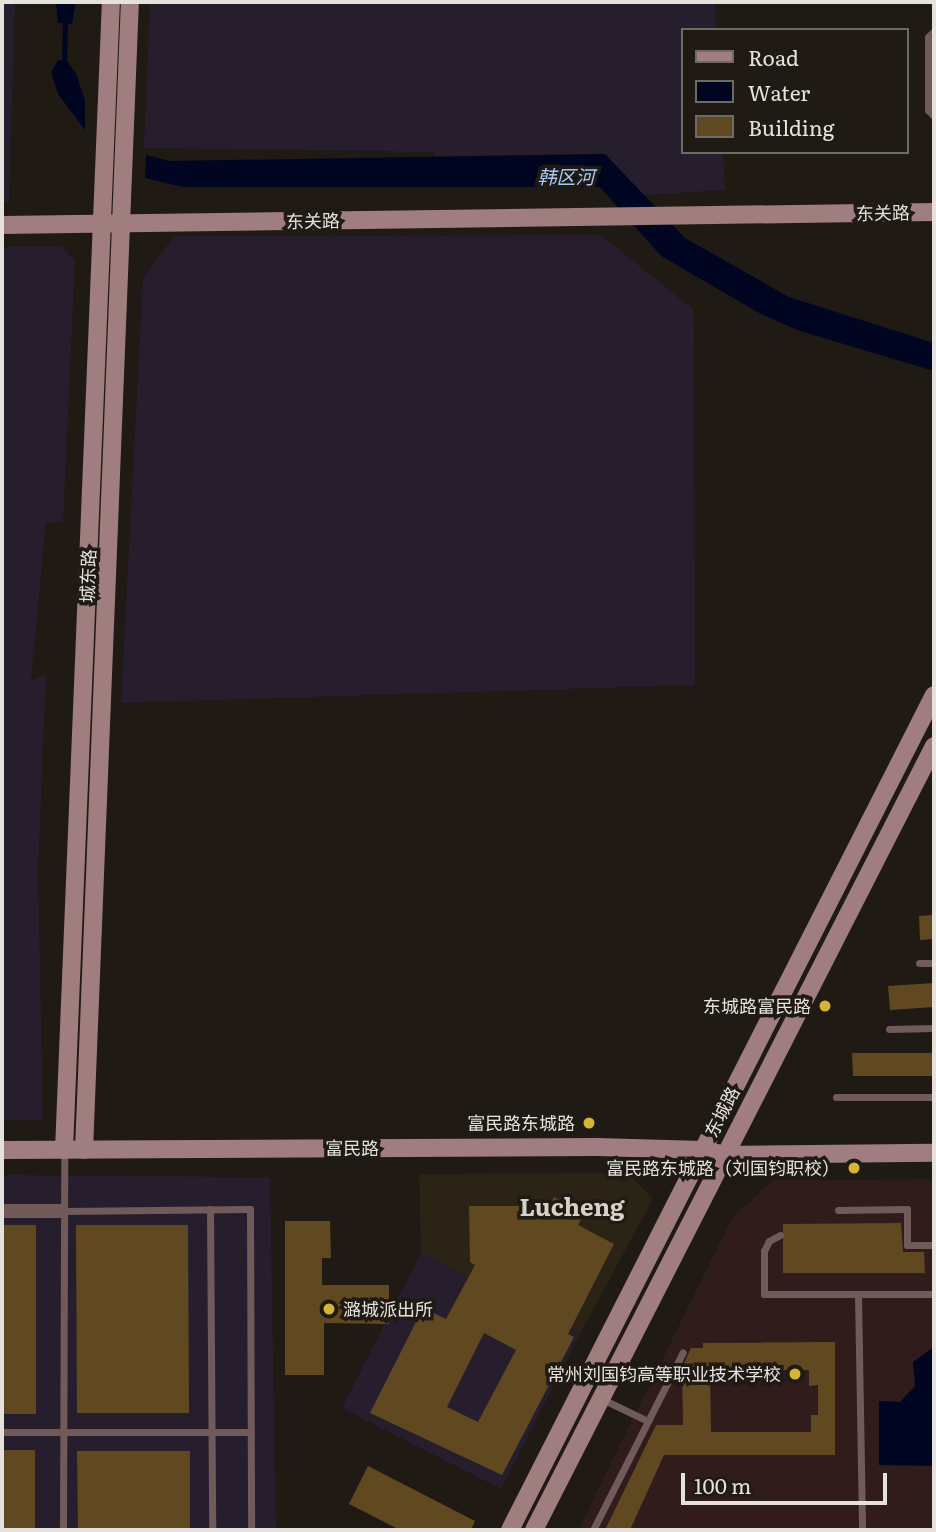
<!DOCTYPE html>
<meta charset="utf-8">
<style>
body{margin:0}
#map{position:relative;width:936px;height:1532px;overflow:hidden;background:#1f1a13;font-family:Literata,"Noto Sans SC",serif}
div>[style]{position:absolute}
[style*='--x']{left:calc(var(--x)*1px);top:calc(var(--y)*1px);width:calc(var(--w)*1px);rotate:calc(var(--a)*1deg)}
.built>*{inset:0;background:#2b2316}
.industrial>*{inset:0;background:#271e2d}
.education>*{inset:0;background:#2f1c1b}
.water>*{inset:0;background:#000621}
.stream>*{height:4.5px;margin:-2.25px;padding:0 2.25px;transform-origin:2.25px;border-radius:2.25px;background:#000621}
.building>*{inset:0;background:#604921}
.lane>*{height:7px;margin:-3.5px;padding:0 3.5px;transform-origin:3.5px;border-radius:3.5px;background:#705a5a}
.street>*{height:14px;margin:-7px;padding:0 7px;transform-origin:7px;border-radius:7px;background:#705a5a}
.secondary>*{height:18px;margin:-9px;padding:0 9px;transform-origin:9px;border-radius:9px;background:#a07d7e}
.dots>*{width:19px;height:19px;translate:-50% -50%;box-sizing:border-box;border:4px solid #1f1a13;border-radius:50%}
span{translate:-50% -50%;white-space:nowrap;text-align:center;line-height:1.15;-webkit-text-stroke:7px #1f1a13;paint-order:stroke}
.street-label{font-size:18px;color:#e5e1dd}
.poi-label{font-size:18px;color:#e5e1dd}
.right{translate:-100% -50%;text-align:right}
.left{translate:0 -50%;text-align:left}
.water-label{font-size:19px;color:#a5c9f7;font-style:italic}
.district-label{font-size:24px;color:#d6d0c6;font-weight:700}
.frame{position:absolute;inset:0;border:4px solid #e5e1dd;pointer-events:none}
.legend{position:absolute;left:681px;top:28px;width:228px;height:126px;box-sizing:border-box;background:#1f1a13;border:2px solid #6e6a64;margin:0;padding:9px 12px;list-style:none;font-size:21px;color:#e5e1dd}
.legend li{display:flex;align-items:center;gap:14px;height:35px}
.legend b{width:35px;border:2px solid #6e6a64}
.scale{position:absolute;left:681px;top:1473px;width:206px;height:32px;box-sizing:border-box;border:4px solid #e5e1dd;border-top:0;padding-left:9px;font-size:21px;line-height:24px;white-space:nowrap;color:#e5e1dd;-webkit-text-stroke:5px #1f1a13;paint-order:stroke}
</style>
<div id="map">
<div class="built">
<div style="clip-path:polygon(628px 1173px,653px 1199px,580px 1334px,421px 1253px,419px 1174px)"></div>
</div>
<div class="industrial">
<div style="clip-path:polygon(2px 2px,15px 2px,9px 202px,2px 202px)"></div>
<div style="clip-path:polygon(150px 2px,715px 2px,716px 30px,682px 30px,682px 152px,723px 152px,725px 190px,643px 195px,605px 154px,434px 156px,434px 152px,144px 148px)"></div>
<div style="clip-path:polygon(601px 235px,694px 310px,695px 685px,121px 703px,143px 278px,174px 236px)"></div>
<div style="clip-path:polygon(61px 246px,75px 260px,63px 522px,46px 522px,31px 680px,46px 674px,38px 871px,43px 1120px,2px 1120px,2px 247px)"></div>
<div style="clip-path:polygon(2px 1175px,270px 1177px,276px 1530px,2px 1530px)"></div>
<div style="clip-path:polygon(421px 1253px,580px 1334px,501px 1489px,342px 1408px)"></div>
</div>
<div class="education">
<div style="clip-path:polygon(934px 1179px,934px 1530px,578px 1530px,732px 1218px,773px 1180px)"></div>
</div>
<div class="water">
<div style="clip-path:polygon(56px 2px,76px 2px,72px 24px,58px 23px)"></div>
<div style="clip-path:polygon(58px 60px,68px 62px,76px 74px,85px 100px,85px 130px,58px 94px,51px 72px)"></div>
<div style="clip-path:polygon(605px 154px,685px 238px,789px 297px,934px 343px,934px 371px,800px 331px,761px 314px,661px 256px,600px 187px,183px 187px,145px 178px,146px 155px,170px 161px)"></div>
<div style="clip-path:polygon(934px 1347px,934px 1466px,879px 1465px,879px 1401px,900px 1402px,915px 1386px,913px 1362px)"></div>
</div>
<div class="stream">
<div style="--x:64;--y:66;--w:48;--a:-88.8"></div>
</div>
<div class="building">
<div style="clip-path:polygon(934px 915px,934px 939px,920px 940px,919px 916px)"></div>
<div style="clip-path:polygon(934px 983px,934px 1007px,890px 1010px,888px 986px)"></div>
<div style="clip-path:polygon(852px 1053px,934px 1053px,934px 1076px,853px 1076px)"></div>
<div style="clip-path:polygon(evenodd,554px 1197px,585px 1212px,578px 1225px,614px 1244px,568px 1334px,574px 1337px,502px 1475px,370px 1413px,423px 1308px,446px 1319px,475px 1265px,470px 1262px,469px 1206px,540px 1206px,547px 1210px,554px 1197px,484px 1333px,516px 1350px,478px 1422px,447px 1407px,484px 1333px)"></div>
<div style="clip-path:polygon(285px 1221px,330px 1221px,331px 1258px,322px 1258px,322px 1285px,389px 1285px,389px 1324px,324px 1323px,324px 1375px,285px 1375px)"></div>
<div style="clip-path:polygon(901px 1223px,903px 1252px,924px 1252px,925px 1273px,783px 1273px,783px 1224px)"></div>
<div style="clip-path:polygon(2px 1225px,36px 1225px,36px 1414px,2px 1414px)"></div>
<div style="clip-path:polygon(76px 1225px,188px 1225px,189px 1413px,77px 1413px)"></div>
<div style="clip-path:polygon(evenodd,835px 1342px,835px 1455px,664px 1455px,630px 1530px,605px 1530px,656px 1425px,683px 1425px,682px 1368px,691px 1348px,703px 1348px,703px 1343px,835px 1342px,710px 1370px,809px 1370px,809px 1386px,818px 1385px,818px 1415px,811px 1415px,811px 1432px,711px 1432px,710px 1370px)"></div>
<div style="clip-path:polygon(2px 1450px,35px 1450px,35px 1530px,2px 1530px)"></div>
<div style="clip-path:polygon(77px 1451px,190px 1451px,190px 1530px,78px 1530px)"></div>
<div style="clip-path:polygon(368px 1466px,475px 1521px,471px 1530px,400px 1530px,349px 1504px)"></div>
</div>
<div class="lane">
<div style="--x:934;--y:31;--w:8;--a:135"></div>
<div style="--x:928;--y:37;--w:73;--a:90"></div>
<div style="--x:928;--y:110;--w:8;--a:45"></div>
<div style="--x:919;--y:963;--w:15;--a:0"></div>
<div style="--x:889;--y:1029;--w:45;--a:-1.3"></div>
<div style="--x:836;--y:1097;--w:98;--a:0"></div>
<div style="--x:210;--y:1209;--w:321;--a:89.6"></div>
<div style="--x:838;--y:1210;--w:69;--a:-0.8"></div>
<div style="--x:907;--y:1209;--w:36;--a:90"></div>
<div style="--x:907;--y:1245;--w:27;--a:0"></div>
<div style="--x:62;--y:1211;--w:188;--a:-0.6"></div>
<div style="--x:250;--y:1209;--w:321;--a:89.8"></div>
<div style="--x:780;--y:1235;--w:13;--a:151"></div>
<div style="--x:769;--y:1241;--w:11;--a:117"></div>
<div style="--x:764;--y:1251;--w:43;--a:90"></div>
<div style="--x:764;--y:1294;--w:170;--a:0"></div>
<div style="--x:858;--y:1294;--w:236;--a:89"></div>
<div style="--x:602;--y:1399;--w:51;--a:25.6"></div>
<div style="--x:2;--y:1432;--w:249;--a:0"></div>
<div style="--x:63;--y:1530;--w:380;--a:-89.8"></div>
<div style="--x:593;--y:1530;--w:199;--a:-63.2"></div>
</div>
<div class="street">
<div style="--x:2;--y:1211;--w:59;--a:0"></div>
</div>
<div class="secondary">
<div style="--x:2;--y:225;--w:932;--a:-0.8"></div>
<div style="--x:2;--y:1150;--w:595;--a:-0.29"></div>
<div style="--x:597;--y:1147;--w:106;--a:1.6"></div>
<div style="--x:703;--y:1150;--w:24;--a:12"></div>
<div style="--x:726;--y:1155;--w:208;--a:-0.6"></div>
<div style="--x:64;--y:1150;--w:1149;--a:-87.66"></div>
<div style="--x:84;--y:1150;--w:1149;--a:-87.71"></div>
<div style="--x:510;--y:1530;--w:936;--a:-63.08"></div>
<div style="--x:534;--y:1530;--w:880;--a:-62.97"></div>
</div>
<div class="dots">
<div style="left:825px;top:1006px;background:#d5b534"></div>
<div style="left:589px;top:1123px;background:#d5b534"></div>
<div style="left:854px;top:1168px;background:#d5b534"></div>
<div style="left:329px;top:1309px;background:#d5b534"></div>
<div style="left:795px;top:1374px;background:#d5b534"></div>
</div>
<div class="street-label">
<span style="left:883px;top:213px;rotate:-1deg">东关路</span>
<span style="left:313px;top:221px;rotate:-1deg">东关路</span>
<span style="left:88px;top:576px;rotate:-88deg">城东路</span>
<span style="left:722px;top:1112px;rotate:-63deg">东城路</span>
<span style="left:352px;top:1148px">富民路</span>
</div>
<div class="poi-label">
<span class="right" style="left:811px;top:1006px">东城路富民路</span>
<span class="right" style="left:575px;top:1123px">富民路东城路</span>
<span class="right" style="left:840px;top:1168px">富民路东城路（刘国钧职校）</span>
<span class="left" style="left:343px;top:1309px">潞城派出所</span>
<span class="right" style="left:781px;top:1374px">常州刘国钧高等职业技术学校</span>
</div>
<div class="water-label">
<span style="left:566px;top:177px">韩区河</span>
</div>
<div class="district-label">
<span style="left:572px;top:1206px">Lucheng</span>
</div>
<div class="frame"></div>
<ul class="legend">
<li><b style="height:9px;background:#a07d7e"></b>Road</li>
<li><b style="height:19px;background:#000621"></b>Water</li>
<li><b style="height:19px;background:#604921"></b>Building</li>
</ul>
<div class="scale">100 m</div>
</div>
